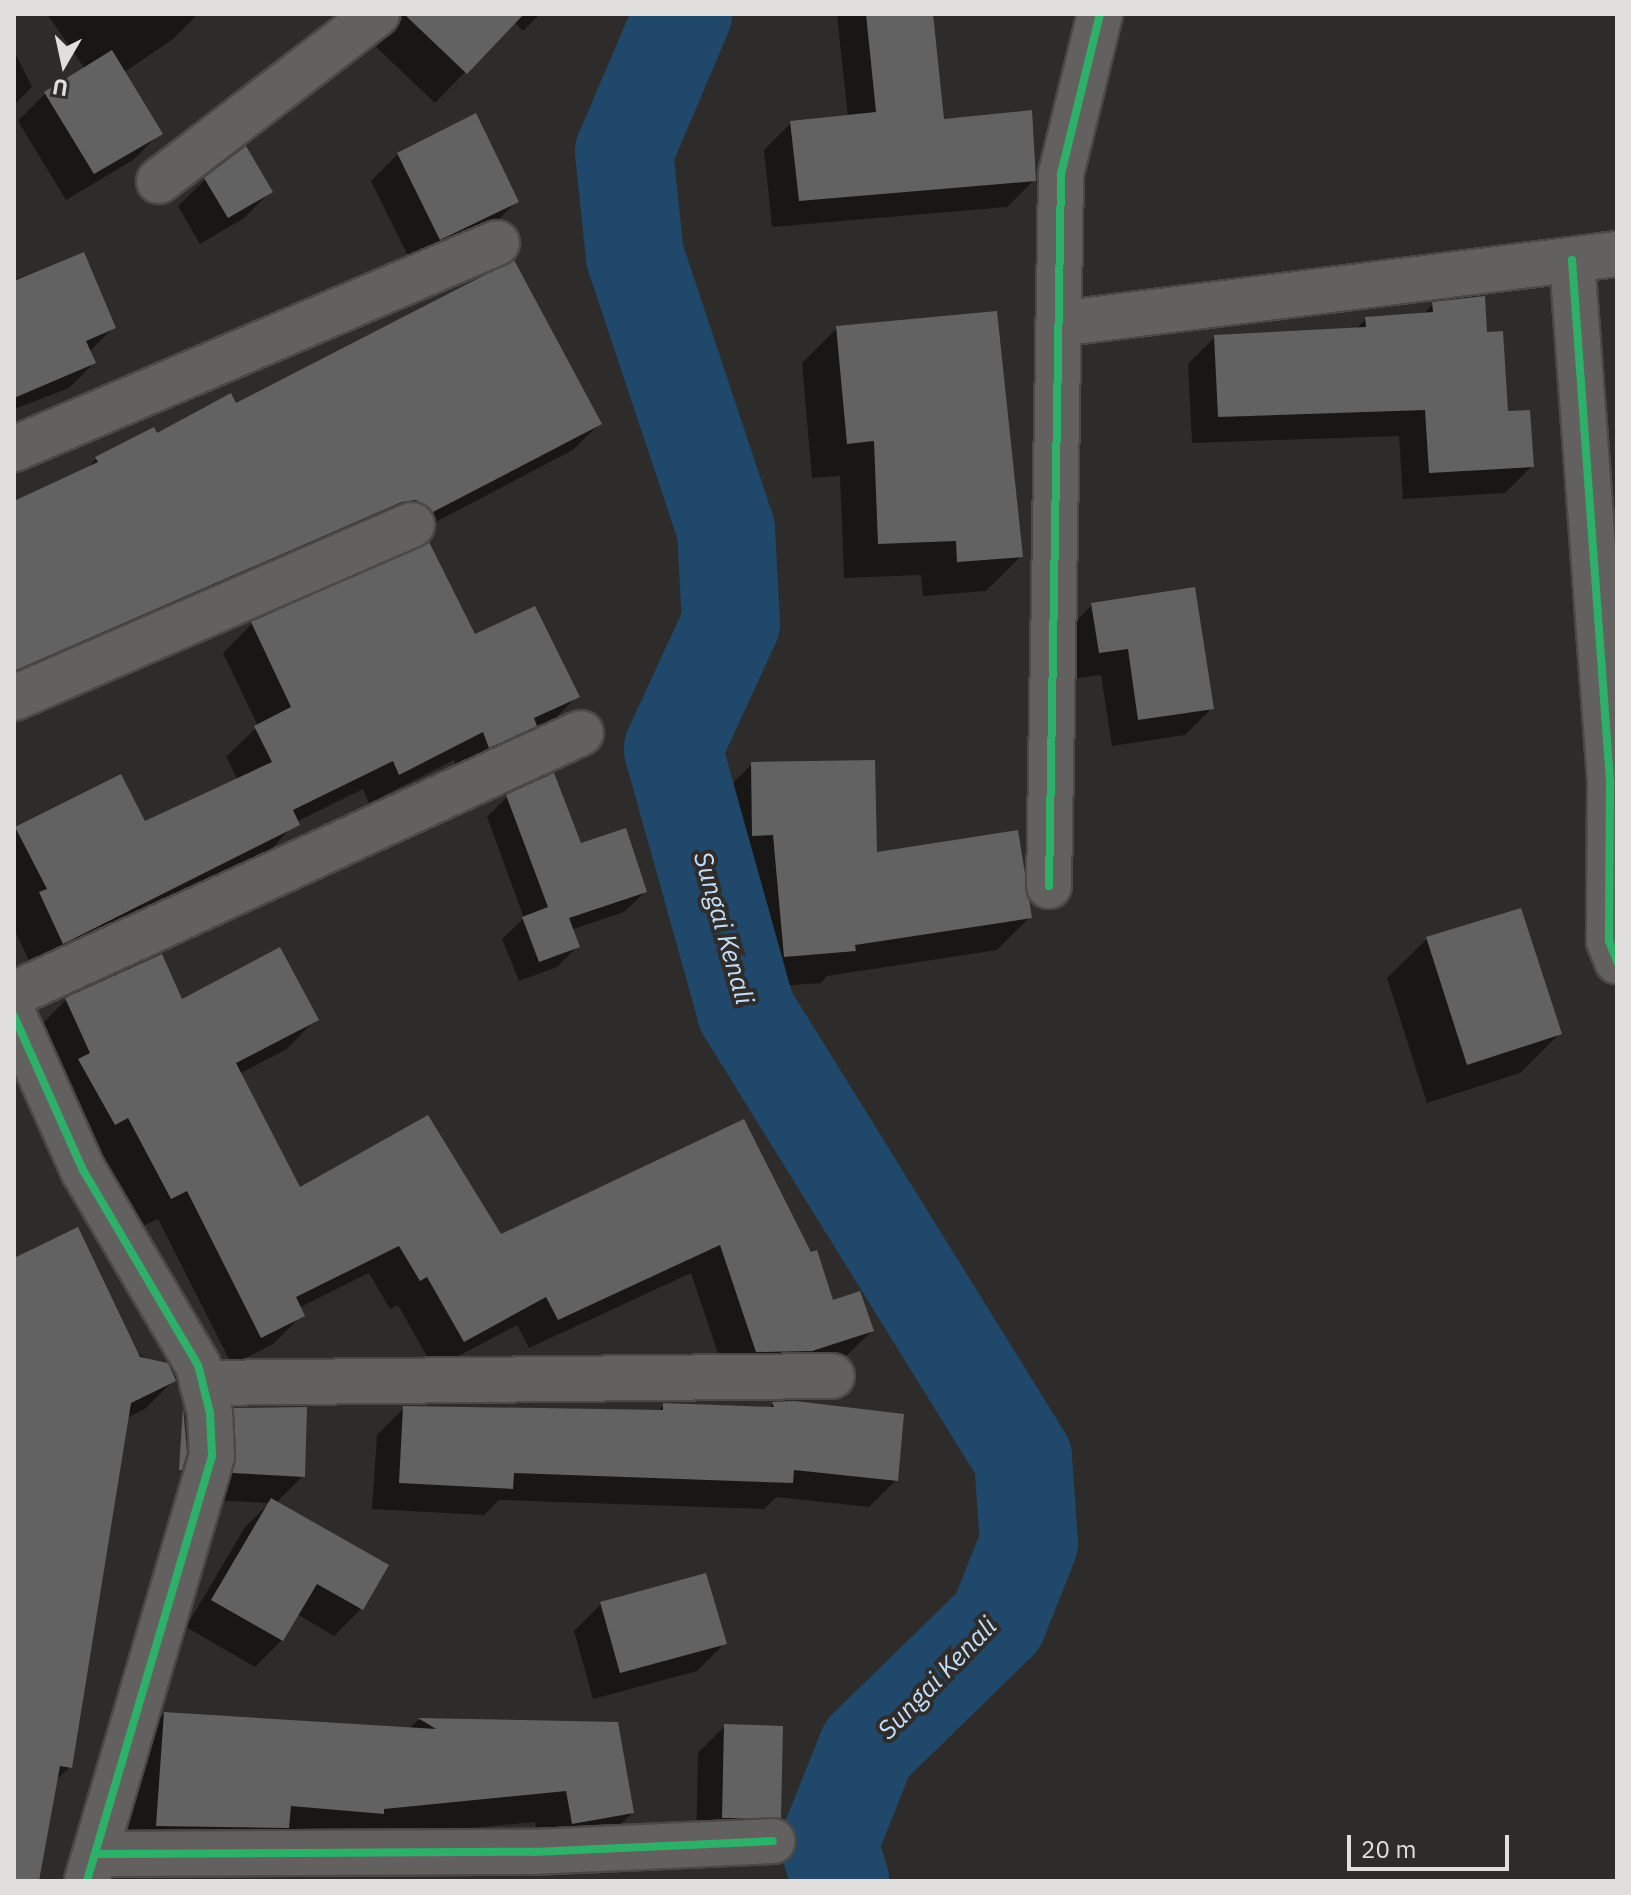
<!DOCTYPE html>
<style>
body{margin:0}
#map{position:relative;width:1631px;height:1895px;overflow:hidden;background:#2e2c2a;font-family:"IBM Plex Sans",sans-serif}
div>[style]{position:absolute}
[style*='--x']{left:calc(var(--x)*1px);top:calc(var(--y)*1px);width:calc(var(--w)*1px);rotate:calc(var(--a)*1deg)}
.shadow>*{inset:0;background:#0007}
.river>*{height:98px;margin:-49px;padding:0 49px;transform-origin:49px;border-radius:49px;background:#20486a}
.building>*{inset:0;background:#636262}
.roads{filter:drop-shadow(2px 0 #4a4948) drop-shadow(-2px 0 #4a4948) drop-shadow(0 2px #4a4948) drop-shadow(0 -2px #4a4948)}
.minor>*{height:44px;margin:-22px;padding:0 22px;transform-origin:22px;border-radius:22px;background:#636160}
.cycleway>*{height:8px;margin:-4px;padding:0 4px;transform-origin:4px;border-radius:4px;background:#2db169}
span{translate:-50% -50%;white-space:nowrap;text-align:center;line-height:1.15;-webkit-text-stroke:8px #2f2c29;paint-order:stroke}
.water-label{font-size:26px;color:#c4def7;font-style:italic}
.frame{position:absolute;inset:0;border:16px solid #e1dfde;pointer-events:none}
.north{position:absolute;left:24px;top:24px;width:80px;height:80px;-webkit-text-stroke:6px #2f2c29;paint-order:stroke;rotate:189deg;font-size:22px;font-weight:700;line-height:32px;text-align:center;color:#e1dfde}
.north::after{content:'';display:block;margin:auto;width:28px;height:36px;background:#e1dfde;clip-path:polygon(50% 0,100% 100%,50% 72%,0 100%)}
.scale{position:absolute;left:1347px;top:1835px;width:162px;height:36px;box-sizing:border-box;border:4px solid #e1dfde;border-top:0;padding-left:10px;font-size:24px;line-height:28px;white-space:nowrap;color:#e1dfde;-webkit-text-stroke:6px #2f2c29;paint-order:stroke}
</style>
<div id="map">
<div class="shadow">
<div style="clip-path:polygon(47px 14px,198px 14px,173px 39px,123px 73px,160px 133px,133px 160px,66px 200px,18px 121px,45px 94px,85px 69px)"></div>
<div style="clip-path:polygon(399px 14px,540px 14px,523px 31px,514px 22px,435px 103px,376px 47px,403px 19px)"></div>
<div style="clip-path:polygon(832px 14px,931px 14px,942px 121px,1034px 180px,1007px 207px,772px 227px,764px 150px,791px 123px,848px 117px,837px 15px)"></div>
<div style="clip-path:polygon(14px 51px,32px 87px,14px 105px)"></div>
<div style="clip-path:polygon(398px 154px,517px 201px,490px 228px,413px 266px,371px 181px)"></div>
<div style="clip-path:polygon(206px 179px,271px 191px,244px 218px,200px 244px,178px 206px)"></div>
<div style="clip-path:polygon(83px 254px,113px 328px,89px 352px,94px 363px,69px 388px,14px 409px,14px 280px)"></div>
<div style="clip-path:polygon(1433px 304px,1506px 413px,1532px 466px,1505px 493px,1403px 499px,1399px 436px,1192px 443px,1188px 364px,1215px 337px,1356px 329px,1366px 319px,1423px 315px)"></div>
<div style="clip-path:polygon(837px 328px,1014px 470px,1021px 556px,986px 591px,923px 596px,921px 575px,844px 578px,840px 476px,812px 478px,802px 363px)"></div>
<div style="clip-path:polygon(235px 405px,599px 424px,573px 450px,405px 538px,14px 684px,14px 498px,16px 503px,86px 470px,96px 459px)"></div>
<div style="clip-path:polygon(1092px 605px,1212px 708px,1185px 735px,1112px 746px,1101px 675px,1072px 679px,1065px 632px)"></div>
<div style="clip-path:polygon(252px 624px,474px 637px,577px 696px,548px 726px,460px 775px,454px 760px,369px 803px,363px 789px,296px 822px,268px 853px,34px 971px,14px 929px,14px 830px,144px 824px,238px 780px,226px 757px,258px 726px,223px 653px)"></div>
<div style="clip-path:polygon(752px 764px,876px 855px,1030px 917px,997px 950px,827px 976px,821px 983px,752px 988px,740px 867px,720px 867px,719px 797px)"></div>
<div style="clip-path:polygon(508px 796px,645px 892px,624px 912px,571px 930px,578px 946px,557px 967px,519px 981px,502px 939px,524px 918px,487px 817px)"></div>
<div style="clip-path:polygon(1427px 939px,1559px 1034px,1520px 1073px,1427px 1103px,1387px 978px)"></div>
<div style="clip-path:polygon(66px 1000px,181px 1002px,316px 1019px,287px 1049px,239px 1074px,300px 1190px,500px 1236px,743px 1121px,832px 1302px,872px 1331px,842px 1360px,727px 1380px,691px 1273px,529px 1348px,517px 1325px,434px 1369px,398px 1305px,390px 1309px,369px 1273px,299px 1308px,302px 1315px,273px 1344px,232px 1365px,158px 1219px,141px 1227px,98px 1146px,86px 1153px,37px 1029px)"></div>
<div style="clip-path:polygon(14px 1260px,174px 1380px,145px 1409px,127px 1418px,70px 1767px,54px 1782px)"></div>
<div style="clip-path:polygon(773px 1404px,896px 1480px,869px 1507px,776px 1497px,764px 1509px,499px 1500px,484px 1515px,372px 1509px,377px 1435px,404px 1408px,657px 1412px,664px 1405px,768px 1409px)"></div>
<div style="clip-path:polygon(235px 1410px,303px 1476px,276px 1503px,361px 1609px,334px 1636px,297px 1614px,282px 1640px,255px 1667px,186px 1627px,245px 1527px,269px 1503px,207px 1500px,208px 1437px)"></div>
<div style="clip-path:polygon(601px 1604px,724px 1644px,697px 1671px,593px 1699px,574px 1631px)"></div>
<div style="clip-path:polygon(164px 1714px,409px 1729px,418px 1720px,616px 1724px,632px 1813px,600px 1845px,541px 1855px,535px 1822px,125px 1860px,133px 1746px)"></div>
<div style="clip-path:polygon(725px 1726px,779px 1817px,752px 1844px,696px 1844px,698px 1753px)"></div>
<div style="clip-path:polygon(284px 1880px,284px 1881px,154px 1881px)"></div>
</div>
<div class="river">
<div style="--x:683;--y:14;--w:150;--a:113.1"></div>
<div style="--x:624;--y:152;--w:105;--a:84"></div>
<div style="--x:635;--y:256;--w:288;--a:71.6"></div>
<div style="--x:726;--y:529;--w:94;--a:87"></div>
<div style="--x:731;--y:623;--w:139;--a:114.7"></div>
<div style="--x:673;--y:749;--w:272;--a:74.4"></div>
<div style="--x:746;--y:1011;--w:526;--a:58.21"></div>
<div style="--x:1023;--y:1458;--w:85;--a:86"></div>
<div style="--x:1029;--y:1543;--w:84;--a:111.7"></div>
<div style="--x:998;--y:1621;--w:183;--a:135.7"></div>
<div style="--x:867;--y:1749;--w:102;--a:111.8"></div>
<div style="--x:829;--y:1844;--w:39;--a:73"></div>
</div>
<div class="building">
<div style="clip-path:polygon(404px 14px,524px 14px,467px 74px)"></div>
<div style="clip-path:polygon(866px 14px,933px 14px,944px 119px,1032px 110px,1036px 181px,799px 201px,790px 121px,876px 112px)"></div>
<div style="clip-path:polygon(112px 50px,163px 134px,94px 174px,44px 92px)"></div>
<div style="clip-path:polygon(476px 113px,519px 202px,440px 240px,397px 153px)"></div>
<div style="clip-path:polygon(246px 146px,273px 192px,228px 218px,204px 178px)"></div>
<div style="clip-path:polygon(84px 252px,116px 328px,86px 341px,96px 363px,14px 398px,14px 281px)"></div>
<div style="clip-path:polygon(514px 260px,602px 424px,433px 512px,416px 500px,402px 502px,14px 671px,14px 501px,98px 462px,95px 457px,154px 427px,157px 433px,231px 393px,236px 403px)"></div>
<div style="clip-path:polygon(1485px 296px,1487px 332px,1503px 331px,1508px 411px,1530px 410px,1534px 467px,1429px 473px,1425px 410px,1218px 417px,1214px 335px,1366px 327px,1365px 317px,1433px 312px,1432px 302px)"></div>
<div style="clip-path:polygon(997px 311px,1023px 557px,957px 562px,956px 541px,878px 544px,874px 441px,847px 444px,836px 326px)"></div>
<div style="clip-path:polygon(429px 542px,475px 634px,535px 606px,580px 697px,534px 718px,537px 726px,489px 748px,483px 732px,399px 775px,393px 761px,293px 810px,300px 825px,63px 944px,39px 892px,47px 889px,15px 827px,121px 774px,145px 821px,272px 762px,254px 726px,291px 707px,251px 622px)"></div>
<div style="clip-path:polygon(1195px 587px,1214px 709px,1138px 720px,1128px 649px,1099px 653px,1091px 603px)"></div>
<div style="clip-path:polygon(875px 760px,877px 852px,1018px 830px,1032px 918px,855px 945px,856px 951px,784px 957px,773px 835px,752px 836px,751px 762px)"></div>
<div style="clip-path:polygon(554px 773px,581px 843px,626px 828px,647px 892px,569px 918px,580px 947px,539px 962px,522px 917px,548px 907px,506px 795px)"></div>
<div style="clip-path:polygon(1521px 908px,1562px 1034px,1467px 1065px,1426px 937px)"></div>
<div style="clip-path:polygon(280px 947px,319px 1020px,236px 1063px,300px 1187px,428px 1115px,501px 1234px,744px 1119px,811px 1252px,817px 1250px,833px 1300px,860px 1291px,874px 1331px,812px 1351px,756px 1352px,720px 1245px,558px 1320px,546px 1297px,464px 1342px,427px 1277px,420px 1281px,399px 1246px,296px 1297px,305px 1316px,261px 1338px,187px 1191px,171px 1199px,128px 1118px,115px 1125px,78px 1059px,90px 1053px,65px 998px,162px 954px,182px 999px)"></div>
<div style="clip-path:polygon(78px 1227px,140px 1357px,168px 1363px,176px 1381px,131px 1403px,72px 1768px,60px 1766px,39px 1881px,14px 1881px,14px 1258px)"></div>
<div style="clip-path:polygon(795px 1401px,904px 1414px,898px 1481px,794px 1470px,793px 1483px,514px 1473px,513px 1489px,399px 1483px,403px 1406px,663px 1410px,663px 1403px,774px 1407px,772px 1402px)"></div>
<div style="clip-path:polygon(183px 1407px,187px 1453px,182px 1470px,179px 1470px)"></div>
<div style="clip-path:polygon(307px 1407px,305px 1477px,233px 1473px,234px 1408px)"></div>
<div style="clip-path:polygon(271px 1498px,389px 1565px,363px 1610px,317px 1584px,283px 1641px,211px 1600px)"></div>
<div style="clip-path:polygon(706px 1573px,727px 1644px,620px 1673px,600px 1602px)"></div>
<div style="clip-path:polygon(164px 1712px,436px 1729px,418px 1718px,618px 1722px,634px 1813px,572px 1824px,566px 1791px,384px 1809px,384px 1814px,291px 1806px,289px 1828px,156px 1826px)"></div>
<div style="clip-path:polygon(724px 1724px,783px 1726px,781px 1818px,722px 1818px)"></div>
</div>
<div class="roads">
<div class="minor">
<div style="--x:159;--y:181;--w:275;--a:-37.5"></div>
<div style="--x:1572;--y:260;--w:522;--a:85.83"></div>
<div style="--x:1610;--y:781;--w:160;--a:90.4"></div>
<div style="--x:1609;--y:941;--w:22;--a:68"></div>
<div style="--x:1058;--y:324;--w:563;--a:-7.14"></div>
<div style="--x:14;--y:449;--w:525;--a:-23.1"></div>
<div style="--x:14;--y:698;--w:434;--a:-23.5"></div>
<div style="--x:1049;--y:886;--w:712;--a:-89.03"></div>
<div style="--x:1061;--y:174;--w:165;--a:-76.3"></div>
<div style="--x:14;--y:994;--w:624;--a:-24.72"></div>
<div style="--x:14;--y:1016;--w:169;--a:65.9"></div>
<div style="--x:83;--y:1170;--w:226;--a:59.5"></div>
<div style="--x:198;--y:1365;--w:49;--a:76"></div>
<div style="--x:210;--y:1413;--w:43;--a:87.3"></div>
<div style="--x:212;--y:1456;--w:443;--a:106.4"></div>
<div style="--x:202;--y:1383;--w:630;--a:-0.64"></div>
<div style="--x:98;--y:1854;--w:435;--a:-0.3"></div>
<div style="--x:533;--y:1852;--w:240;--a:-2.6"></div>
</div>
</div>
<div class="cycleway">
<div style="--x:1572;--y:260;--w:522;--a:85.83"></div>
<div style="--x:1610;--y:781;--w:160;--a:90.4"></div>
<div style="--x:1609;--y:941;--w:22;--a:68"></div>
<div style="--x:1049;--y:886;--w:712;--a:-89.03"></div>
<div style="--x:1061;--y:174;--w:165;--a:-76.3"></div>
<div style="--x:14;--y:1016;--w:169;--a:65.9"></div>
<div style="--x:83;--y:1170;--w:226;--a:59.5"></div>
<div style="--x:198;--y:1365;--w:49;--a:76"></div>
<div style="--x:210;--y:1413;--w:43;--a:87.3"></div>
<div style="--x:212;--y:1456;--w:443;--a:106.4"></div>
<div style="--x:98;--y:1854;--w:435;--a:-0.3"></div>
<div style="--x:533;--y:1852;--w:240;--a:-2.6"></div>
</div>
<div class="water-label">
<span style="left:724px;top:928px;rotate:74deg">Sungai Kenali</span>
<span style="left:937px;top:1678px;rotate:-46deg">Sungai Kenali</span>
</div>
<div class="frame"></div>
<div class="north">U</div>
<div class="scale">20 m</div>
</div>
